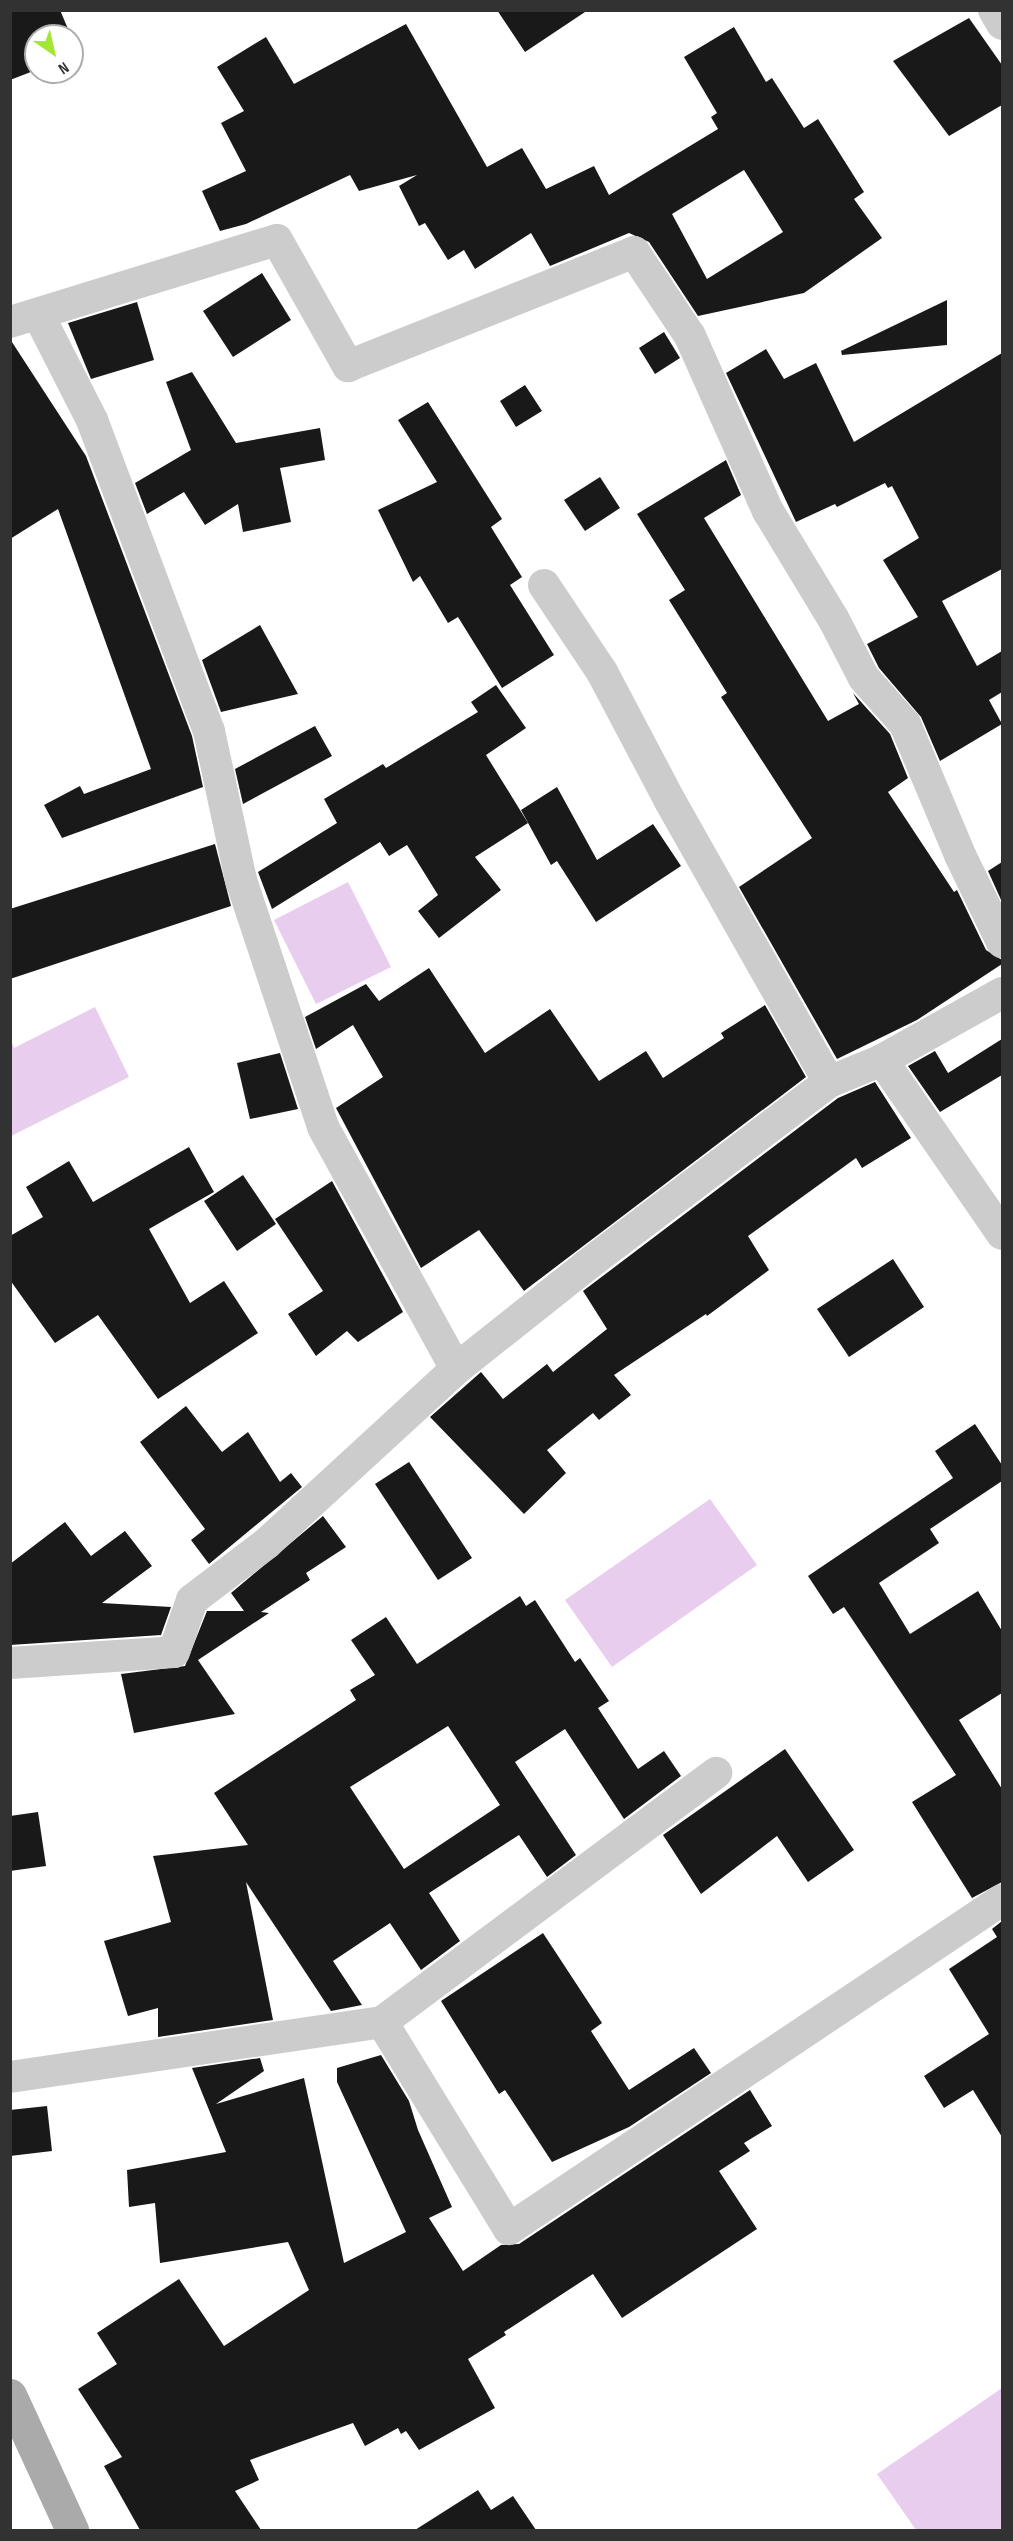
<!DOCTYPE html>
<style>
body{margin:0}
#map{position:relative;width:1013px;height:2541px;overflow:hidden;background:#fff;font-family:"Sofia Sans Condensed",sans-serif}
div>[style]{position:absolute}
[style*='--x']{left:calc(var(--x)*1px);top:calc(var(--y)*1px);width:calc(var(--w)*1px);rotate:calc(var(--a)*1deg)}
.water>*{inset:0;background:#e9cdee}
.building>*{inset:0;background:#191919}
.street>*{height:32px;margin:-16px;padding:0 16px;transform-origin:16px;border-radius:16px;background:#ccc}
.primary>*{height:33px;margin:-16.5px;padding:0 16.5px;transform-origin:16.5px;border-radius:16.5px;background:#aaa}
span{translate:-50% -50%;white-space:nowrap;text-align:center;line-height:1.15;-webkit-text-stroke:6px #fff;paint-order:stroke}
.frame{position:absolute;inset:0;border:12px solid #323232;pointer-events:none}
.north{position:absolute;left:24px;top:24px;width:60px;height:60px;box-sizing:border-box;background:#fff;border:2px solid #adadad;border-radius:50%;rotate:146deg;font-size:16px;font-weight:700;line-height:24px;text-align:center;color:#323232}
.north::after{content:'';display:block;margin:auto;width:21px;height:27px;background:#a2e736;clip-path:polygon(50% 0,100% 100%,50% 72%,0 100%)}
</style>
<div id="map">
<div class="water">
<div style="clip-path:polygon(348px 882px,391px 967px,316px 1004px,274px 920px)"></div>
<div style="clip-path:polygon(95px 1007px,129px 1077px,11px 1136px,11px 1041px,14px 1048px)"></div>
<div style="clip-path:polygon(710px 1499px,757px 1565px,612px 1667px,565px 1600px)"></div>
<div style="clip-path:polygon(1002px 2388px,1002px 2530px,916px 2530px,877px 2474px)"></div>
</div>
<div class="building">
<div style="clip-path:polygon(10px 10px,60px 10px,71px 36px,36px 36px,36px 70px,10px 80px)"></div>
<div style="clip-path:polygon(497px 10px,588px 10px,525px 52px)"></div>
<div style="clip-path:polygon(969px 18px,1002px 65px,1002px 105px,949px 136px,893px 61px)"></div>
<div style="clip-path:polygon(evenodd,406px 24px,487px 167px,522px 148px,546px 189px,594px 166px,609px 195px,718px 129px,711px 117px,717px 113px,684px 57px,734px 27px,766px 82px,772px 78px,804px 128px,818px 119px,864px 192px,854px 199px,882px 238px,804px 293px,698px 316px,649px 242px,629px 233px,550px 266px,531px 233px,475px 269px,464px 250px,448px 260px,425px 223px,419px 226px,399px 186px,417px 175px,359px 191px,350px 175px,246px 224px,220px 231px,202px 191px,246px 171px,221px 123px,244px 111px,217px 67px,266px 37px,294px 84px,406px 24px,744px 170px,783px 232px,707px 279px,672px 214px,744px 170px)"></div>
<div style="clip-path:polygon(262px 273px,291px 320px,233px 357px,203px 311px)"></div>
<div style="clip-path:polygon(947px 300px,947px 345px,842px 355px,841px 351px)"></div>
<div style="clip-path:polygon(137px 302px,154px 360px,91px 379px,68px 323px)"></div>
<div style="clip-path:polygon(664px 332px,680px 358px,655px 374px,639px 348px)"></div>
<div style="clip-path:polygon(10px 339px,86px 456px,192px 736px,203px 787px,62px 838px,44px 805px,80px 786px,84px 794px,151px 769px,58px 509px,10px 539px)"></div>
<div style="clip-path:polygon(766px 349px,784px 379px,816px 363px,854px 442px,1002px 353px,1002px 569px,942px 601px,977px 666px,1002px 651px,1002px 692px,989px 700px,1002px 724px,940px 761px,921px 717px,879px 668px,867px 644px,918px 617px,883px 560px,919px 538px,892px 486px,888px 488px,885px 483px,837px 507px,835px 504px,796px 522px,726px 373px)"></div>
<div style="clip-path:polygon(192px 372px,236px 443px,320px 428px,325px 460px,280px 468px,291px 522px,243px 532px,238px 504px,205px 525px,184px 492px,147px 514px,135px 483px,191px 450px,166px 382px)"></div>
<div style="clip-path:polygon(525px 385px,542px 411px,516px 427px,500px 401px)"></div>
<div style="clip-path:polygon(428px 402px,502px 519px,491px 527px,522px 577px,510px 585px,554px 655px,502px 688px,458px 617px,448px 623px,420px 576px,413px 582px,378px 510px,437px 482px,398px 420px)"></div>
<div style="clip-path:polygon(726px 460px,741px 495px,704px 518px,828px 721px,859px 704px,853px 693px,890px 734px,908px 778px,888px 792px,954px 892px,957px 890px,986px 950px,1002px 960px,1002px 964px,917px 1020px,837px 1059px,739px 887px,812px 838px,721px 697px,727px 693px,669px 600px,685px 590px,637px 514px)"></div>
<div style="clip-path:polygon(600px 477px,620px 508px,585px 531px,564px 500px)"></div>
<div style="clip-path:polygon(260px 625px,298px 694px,221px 712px,202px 660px)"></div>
<div style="clip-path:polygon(496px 685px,526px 728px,486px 755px,528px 823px,475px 857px,501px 890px,439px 938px,418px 911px,438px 895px,407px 845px,389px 856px,380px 842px,272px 909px,258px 872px,337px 823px,324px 799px,383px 764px,386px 768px,478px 712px,471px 702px)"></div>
<div style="clip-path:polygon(315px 726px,332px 756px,243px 804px,235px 769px)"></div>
<div style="clip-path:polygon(557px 787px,597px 860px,653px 824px,681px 866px,596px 922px,557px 861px,551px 865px,521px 810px)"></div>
<div style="clip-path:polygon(215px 844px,231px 906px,10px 979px,10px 909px)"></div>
<div style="clip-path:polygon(1002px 862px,1002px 902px,988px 871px)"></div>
<div style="clip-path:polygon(429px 968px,485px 1053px,550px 1009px,599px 1081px,646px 1051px,663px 1078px,724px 1038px,721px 1033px,765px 1005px,806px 1077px,524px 1291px,479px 1230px,421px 1268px,336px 1108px,383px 1077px,353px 1025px,316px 1049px,305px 1017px,366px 984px,379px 1001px)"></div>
<div style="clip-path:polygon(1002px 1039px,1002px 1075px,940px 1112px,908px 1066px,935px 1051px,948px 1073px)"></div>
<div style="clip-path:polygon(280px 1053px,298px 1109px,250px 1119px,237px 1063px)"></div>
<div style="clip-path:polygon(875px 1082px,911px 1138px,862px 1168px,856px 1158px,748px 1236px,769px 1270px,707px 1316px,706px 1314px,614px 1375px,631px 1395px,599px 1420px,593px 1413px,547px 1450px,566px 1473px,524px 1514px,430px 1417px,481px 1372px,503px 1399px,547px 1364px,553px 1372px,607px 1329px,583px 1291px,838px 1098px)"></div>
<div style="clip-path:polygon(189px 1147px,214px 1192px,149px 1229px,190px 1303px,224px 1281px,258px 1333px,158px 1399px,98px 1315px,55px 1343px,10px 1280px,10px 1236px,43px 1217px,26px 1187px,69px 1161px,93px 1202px)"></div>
<div style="clip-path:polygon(243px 1175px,276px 1224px,237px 1251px,204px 1201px)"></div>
<div style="clip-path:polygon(332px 1181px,403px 1312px,358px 1342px,347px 1331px,316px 1356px,288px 1314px,323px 1291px,275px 1219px)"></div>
<div style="clip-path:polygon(893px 1259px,924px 1307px,849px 1357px,817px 1309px)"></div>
<div style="clip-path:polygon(186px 1406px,222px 1452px,248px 1432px,280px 1482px,291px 1473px,302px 1487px,209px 1564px,191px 1540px,205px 1529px,140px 1442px)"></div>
<div style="clip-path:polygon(975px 1424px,1002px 1465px,1002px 1481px,930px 1529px,939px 1543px,879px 1583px,910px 1634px,978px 1591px,1002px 1631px,1002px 1693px,959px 1720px,1002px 1789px,1002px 1882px,972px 1898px,912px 1802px,956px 1775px,844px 1607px,833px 1614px,808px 1576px,953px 1478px,935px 1451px)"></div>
<div style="clip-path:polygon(409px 1462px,472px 1558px,438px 1580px,375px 1484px)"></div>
<div style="clip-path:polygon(323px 1516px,346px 1547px,306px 1573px,310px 1580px,261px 1612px,269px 1613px,198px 1660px,235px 1714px,134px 1733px,121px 1674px,185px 1666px,207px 1611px,244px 1611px,231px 1593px)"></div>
<div style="clip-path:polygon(65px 1522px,91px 1556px,125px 1531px,152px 1566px,102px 1603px,171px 1607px,161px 1635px,10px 1645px,10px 1564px)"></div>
<div style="clip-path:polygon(evenodd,520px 1596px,526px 1606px,535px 1600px,575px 1662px,580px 1658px,609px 1701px,598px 1708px,638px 1769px,664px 1751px,681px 1776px,624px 1819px,565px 1729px,515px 1762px,576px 1855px,547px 1877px,519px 1835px,429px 1893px,460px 1941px,421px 1970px,390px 1923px,333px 1961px,362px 2005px,331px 2011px,246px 1882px,273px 2020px,158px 2037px,158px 2008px,128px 2016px,104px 1941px,171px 1922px,153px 1856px,248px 1845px,214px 1793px,356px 1700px,350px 1690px,375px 1675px,351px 1640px,386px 1617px,417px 1664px,520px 1596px,448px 1726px,500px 1805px,404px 1869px,350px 1787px,448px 1726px)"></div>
<div style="clip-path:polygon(785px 1749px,854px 1850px,808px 1882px,777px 1836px,701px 1894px,663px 1835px)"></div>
<div style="clip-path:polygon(38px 1812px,46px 1866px,10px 1871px,10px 1816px)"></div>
<div style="clip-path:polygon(1002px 1921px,1002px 2137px,973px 2090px,944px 2108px,924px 2076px,989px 2034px,949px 1969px,997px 1937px,992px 1929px)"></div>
<div style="clip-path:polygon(543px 1933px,602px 2023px,591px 2031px,629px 2090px,694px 2048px,711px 2073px,629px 2127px,552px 2162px,505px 2090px,499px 2094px,441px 2001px)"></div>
<div style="clip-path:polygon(381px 2055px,409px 2101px,418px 2130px,452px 2207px,429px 2218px,463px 2271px,501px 2245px,519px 2244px,750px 2090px,772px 2126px,744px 2143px,750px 2151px,719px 2171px,757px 2229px,622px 2318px,593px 2274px,504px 2332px,506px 2335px,468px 2359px,495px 2408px,419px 2450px,406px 2431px,401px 2434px,398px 2428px,365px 2446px,353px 2423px,250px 2460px,259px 2480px,235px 2491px,261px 2530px,140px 2530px,104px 2466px,122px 2457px,78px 2389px,117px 2364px,97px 2333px,179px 2279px,224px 2346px,309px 2290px,288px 2242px,160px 2263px,155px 2203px,129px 2207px,127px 2170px,226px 2152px,192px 2068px,260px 2058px,264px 2071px,216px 2104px,304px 2078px,344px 2263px,406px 2232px,337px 2082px,337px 2068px)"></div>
<div style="clip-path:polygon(47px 2106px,52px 2151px,10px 2156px,10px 2110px)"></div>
<div style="clip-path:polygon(478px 2490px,491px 2510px,513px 2496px,536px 2530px,415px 2530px)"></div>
</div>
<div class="street">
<div style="--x:994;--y:10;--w:16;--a:60"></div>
<div style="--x:38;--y:314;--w:119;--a:63"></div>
<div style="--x:92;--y:420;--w:332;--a:69.4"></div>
<div style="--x:209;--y:731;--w:152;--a:77.9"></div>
<div style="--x:241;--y:880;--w:260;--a:71.6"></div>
<div style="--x:323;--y:1127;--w:276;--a:61.2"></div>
<div style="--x:10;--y:322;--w:279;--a:-17.1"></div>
<div style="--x:277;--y:240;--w:145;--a:60.6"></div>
<div style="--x:348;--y:366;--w:308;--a:-21.7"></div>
<div style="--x:634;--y:252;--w:101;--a:56.3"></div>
<div style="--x:690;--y:336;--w:192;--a:66"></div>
<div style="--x:768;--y:511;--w:127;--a:58.8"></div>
<div style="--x:834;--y:620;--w:65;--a:62.7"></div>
<div style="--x:864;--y:678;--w:62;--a:48.3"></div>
<div style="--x:905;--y:724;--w:142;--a:67.2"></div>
<div style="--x:960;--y:855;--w:97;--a:64.2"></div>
<div style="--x:544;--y:585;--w:105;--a:56.3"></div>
<div style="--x:602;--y:672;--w:146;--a:62.2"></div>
<div style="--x:670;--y:801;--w:323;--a:60.5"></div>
<div style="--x:882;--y:1060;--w:211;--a:55.4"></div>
<div style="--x:10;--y:1663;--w:164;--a:-3.8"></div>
<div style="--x:174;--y:1652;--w:55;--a:-70.9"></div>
<div style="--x:192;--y:1600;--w:94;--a:-37.2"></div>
<div style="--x:267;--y:1543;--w:257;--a:-42.6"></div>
<div style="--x:456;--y:1369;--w:167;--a:-38.4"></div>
<div style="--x:587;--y:1265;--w:303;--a:-37.1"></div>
<div style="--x:829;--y:1082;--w:57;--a:-22.5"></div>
<div style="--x:882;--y:1060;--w:137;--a:-29.2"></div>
<div style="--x:382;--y:2022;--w:243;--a:58.5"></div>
<div style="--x:509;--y:2229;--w:593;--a:-33.72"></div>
<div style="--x:10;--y:2077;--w:376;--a:-8.4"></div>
<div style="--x:382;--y:2022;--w:417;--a:-36.7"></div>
</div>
<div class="primary">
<div style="--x:10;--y:2395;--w:149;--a:65.3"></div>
</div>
<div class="frame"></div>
<div class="north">N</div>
</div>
